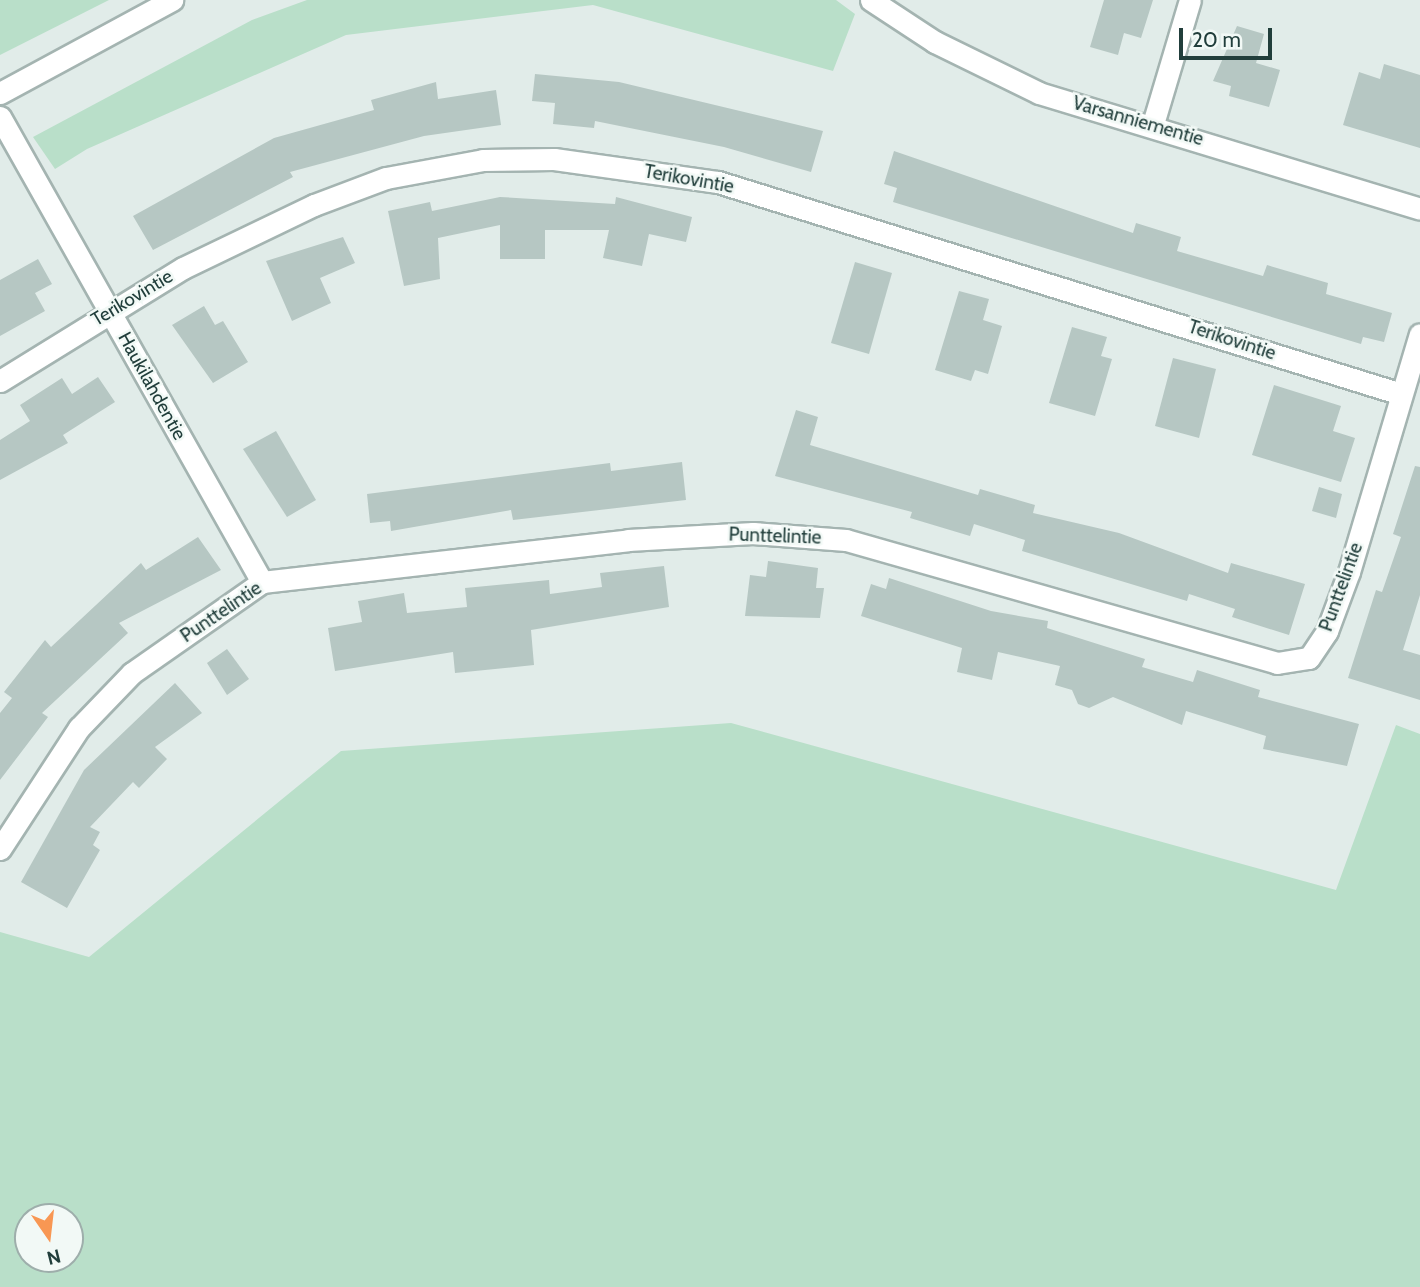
<!DOCTYPE html>
<style>
body{margin:0}
#map{position:relative;width:1420px;height:1287px;overflow:hidden;background:#e1ece9;font-family:Cabin,sans-serif}
div>[style]{position:absolute}
[style*='--x']{left:calc(var(--x)*1px);top:calc(var(--y)*1px);width:calc(var(--w)*1px);rotate:calc(var(--a)*1deg)}
.green>*{inset:0;background:#b9dfc9}
.building>*{inset:0;background:#b6c7c3}
.roads{filter:drop-shadow(2px 0 #a4b4b1) drop-shadow(-2px 0 #a4b4b1) drop-shadow(0 2px #a4b4b1) drop-shadow(0 -2px #a4b4b1)}
.minor>*{height:21px;margin:-10.5px;padding:0 10.5px;transform-origin:10.5px;border-radius:10.5px;background:#fff}
span{translate:-50% -50%;white-space:nowrap;text-align:center;line-height:1.15;-webkit-text-stroke:5px #f2f9f6;paint-order:stroke}
.street-label{font-size:19px;color:#213e3b}
.north{position:absolute;left:14px;top:1203px;width:70px;height:70px;box-sizing:border-box;background:#f2f9f6;border:2px solid #9eaeab;border-radius:50%;rotate:166deg;font-size:19px;font-weight:700;line-height:28px;text-align:center;color:#213e3b}
.north::after{content:'';display:block;margin:auto;width:24px;height:32px;background:#f89753;clip-path:polygon(50% 0,100% 100%,50% 72%,0 100%)}
.scale{position:absolute;left:1179px;top:28px;width:93px;height:32px;box-sizing:border-box;border:4px solid #213e3b;border-top:0;padding-left:9px;font-size:21px;line-height:24px;white-space:nowrap;color:#213e3b;-webkit-text-stroke:5px #f2f9f6;paint-order:stroke}
</style>
<div id="map">
<div class="green">
<div style="clip-path:polygon(0 0,109px 0,0 55px)"></div>
<div style="clip-path:polygon(307px 0,836px 0,855px 14px,833px 71px,593px 5px,346px 35px,87px 149px,55px 169px,33px 137px,252px 20px)"></div>
<div style="clip-path:polygon(evenodd,731px 723px,1336px 890px,1396px 725px,1420px 734px,1420px 1287px,0 1287px,0 932px,89px 957px,341px 751px,731px 723px,28px 1217px,70px 1217px,70px 1259px,28px 1259px,28px 1217px)"></div>
</div>
<div class="building">
<div style="clip-path:polygon(1104px 0,1153px 0,1141px 38px,1124px 33px,1118px 55px,1090px 47px)"></div>
<div style="clip-path:polygon(1237px 26px,1264px 34px,1256px 63px,1280px 70px,1269px 107px,1229px 96px,1231px 86px,1213px 81px)"></div>
<div style="clip-path:polygon(1384px 64px,1420px 75px,1420px 148px,1343px 125px,1359px 72px,1380px 79px)"></div>
<div style="clip-path:polygon(535px 74px,619px 82px,823px 131px,811px 172px,724px 147px,595px 121px,594px 128px,553px 124px,555px 103px,532px 101px)"></div>
<div style="clip-path:polygon(436px 82px,438px 99px,496px 90px,501px 125px,424px 136px,290px 172px,293px 177px,153px 250px,133px 216px,274px 138px,374px 110px,371px 100px)"></div>
<div style="clip-path:polygon(894px 151px,1133px 233px,1136px 223px,1181px 237px,1177px 251px,1263px 276px,1267px 265px,1328px 283px,1326px 294px,1392px 313px,1384px 342px,1363px 337px,1361px 344px,893px 202px,897px 188px,884px 184px)"></div>
<div style="clip-path:polygon(500px 197px,615px 204px,616px 197px,692px 217px,686px 242px,649px 234px,642px 266px,603px 258px,609px 230px,545px 230px,545px 259px,500px 259px,500px 225px,438px 238px,440px 279px,404px 286px,388px 211px,430px 202px,432px 211px)"></div>
<div style="clip-path:polygon(343px 237px,355px 263px,320px 278px,331px 303px,292px 321px,266px 261px)"></div>
<div style="clip-path:polygon(38px 259px,52px 284px,35px 293px,45px 311px,0 336px,0 280px)"></div>
<div style="clip-path:polygon(855px 262px,892px 273px,869px 354px,831px 343px)"></div>
<div style="clip-path:polygon(959px 291px,989px 299px,983px 320px,1002px 326px,988px 374px,975px 370px,971px 381px,935px 370px)"></div>
<div style="clip-path:polygon(204px 306px,215px 325px,223px 321px,248px 362px,213px 383px,172px 325px)"></div>
<div style="clip-path:polygon(1072px 327px,1107px 337px,1101px 356px,1112px 359px,1095px 416px,1049px 403px)"></div>
<div style="clip-path:polygon(1173px 358px,1216px 369px,1199px 438px,1155px 426px)"></div>
<div style="clip-path:polygon(98px 377px,115px 402px,63px 435px,68px 443px,0 480px,0 440px,30px 421px,20px 405px,62px 378px,72px 394px)"></div>
<div style="clip-path:polygon(1274px 385px,1341px 406px,1333px 431px,1355px 438px,1341px 482px,1252px 455px)"></div>
<div style="clip-path:polygon(796px 410px,818px 417px,810px 445px,978px 495px,980px 489px,1035px 505px,1033px 513px,1119px 533px,1228px 573px,1231px 563px,1305px 584px,1289px 635px,1232px 617px,1235px 609px,1189px 594px,1187px 601px,1022px 551px,1025px 540px,974px 524px,970px 536px,910px 518px,912px 512px,775px 476px)"></div>
<div style="clip-path:polygon(276px 431px,316px 500px,287px 517px,243px 449px)"></div>
<div style="clip-path:polygon(682px 462px,686px 500px,513px 520px,511px 510px,391px 531px,390px 521px,370px 523px,367px 494px,610px 463px,611px 471px)"></div>
<div style="clip-path:polygon(1415px 466px,1420px 467px,1420px 595px,1403px 650px,1420px 655px,1420px 700px,1348px 678px,1376px 590px,1382px 592px,1401px 537px,1393px 534px)"></div>
<div style="clip-path:polygon(1319px 487px,1342px 494px,1336px 518px,1312px 511px)"></div>
<div style="clip-path:polygon(198px 537px,221px 570px,119px 623px,128px 633px,42px 713px,48px 717px,0 780px,0 713px,12px 698px,4px 692px,45px 640px,51px 647px,141px 563px,146px 570px)"></div>
<div style="clip-path:polygon(768px 561px,818px 568px,816px 588px,824px 588px,820px 618px,745px 616px,750px 575px,766px 577px)"></div>
<div style="clip-path:polygon(664px 566px,669px 607px,531px 630px,534px 665px,455px 673px,453px 652px,335px 671px,328px 628px,362px 622px,358px 601px,404px 593px,407px 613px,467px 607px,465px 588px,549px 580px,550px 594px,602px 587px,600px 573px)"></div>
<div style="clip-path:polygon(889px 578px,991px 611px,1048px 621px,1047px 628px,1145px 659px,1142px 667px,1193px 682px,1197px 670px,1260px 690px,1258px 697px,1359px 724px,1347px 766px,1263px 749px,1266px 736px,1186px 711px,1182px 725px,1113px 697px,1089px 708px,1078px 704px,1072px 690px,1055px 685px,1060px 666px,998px 652px,992px 680px,957px 672px,962px 648px,861px 616px,871px 584px,886px 589px)"></div>
<div style="clip-path:polygon(227px 649px,249px 679px,227px 695px,207px 663px)"></div>
<div style="clip-path:polygon(175px 683px,202px 713px,155px 747px,167px 759px,139px 788px,133px 782px,90px 827px,100px 832px,93px 845px,100px 850px,67px 908px,21px 882px,84px 770px)"></div>
</div>
<div class="roads">
<div class="minor">
<div style="--x:871;--y:0;--w:77;--a:33.3"></div>
<div style="--x:935;--y:42;--w:116;--a:26.1"></div>
<div style="--x:1039;--y:93;--w:398;--a:16.9"></div>
<div style="--x:0;--y:93;--w:196;--a:-28.4"></div>
<div style="--x:0;--y:117;--w:534;--a:60.6"></div>
<div style="--x:1153;--y:124;--w:129;--a:-73.4"></div>
<div style="--x:0;--y:381;--w:215;--a:-31.7"></div>
<div style="--x:183;--y:268;--w:145;--a:-25.7"></div>
<div style="--x:314;--y:205;--w:77;--a:-20.6"></div>
<div style="--x:386;--y:178;--w:99;--a:-10.5"></div>
<div style="--x:483;--y:160;--w:71;--a:-0.8"></div>
<div style="--x:554;--y:159;--w:166;--a:8"></div>
<div style="--x:718;--y:182;--w:715;--a:17.24"></div>
<div style="--x:0;--y:849;--w:145;--a:-56.9"></div>
<div style="--x:79;--y:728;--w:76;--a:-46.1"></div>
<div style="--x:132;--y:673;--w:159;--a:-35"></div>
<div style="--x:262;--y:582;--w:368;--a:-6.5"></div>
<div style="--x:628;--y:540;--w:125;--a:-3.2"></div>
<div style="--x:753;--y:533;--w:93;--a:4.3"></div>
<div style="--x:846;--y:540;--w:448;--a:15.9"></div>
<div style="--x:1277;--y:663;--w:32;--a:-9"></div>
<div style="--x:1309;--y:658;--w:32;--a:-56"></div>
<div style="--x:1327;--y:631;--w:63;--a:-69.6"></div>
<div style="--x:1349;--y:572;--w:248;--a:-73.4"></div>
</div>
</div>
<div class="street-label">
<span style="left:1138px;top:121px;rotate:16deg">Varsanniementie</span>
<span style="left:689px;top:179px;rotate:10deg">Terikovintie</span>
<span style="left:132px;top:298px;rotate:-31deg">Terikovintie</span>
<span style="left:1232px;top:340px;rotate:18deg">Terikovintie</span>
<span style="left:152px;top:386px;rotate:61deg">Haukilahdentie</span>
<span style="left:775px;top:536px;rotate:2deg">Punttelintie</span>
<span style="left:1341px;top:587px;rotate:-70deg">Punttelintie</span>
<span style="left:221px;top:612px;rotate:-34deg">Punttelintie</span>
</div>
<div class="north">N</div>
<div class="scale">20 m</div>
</div>
